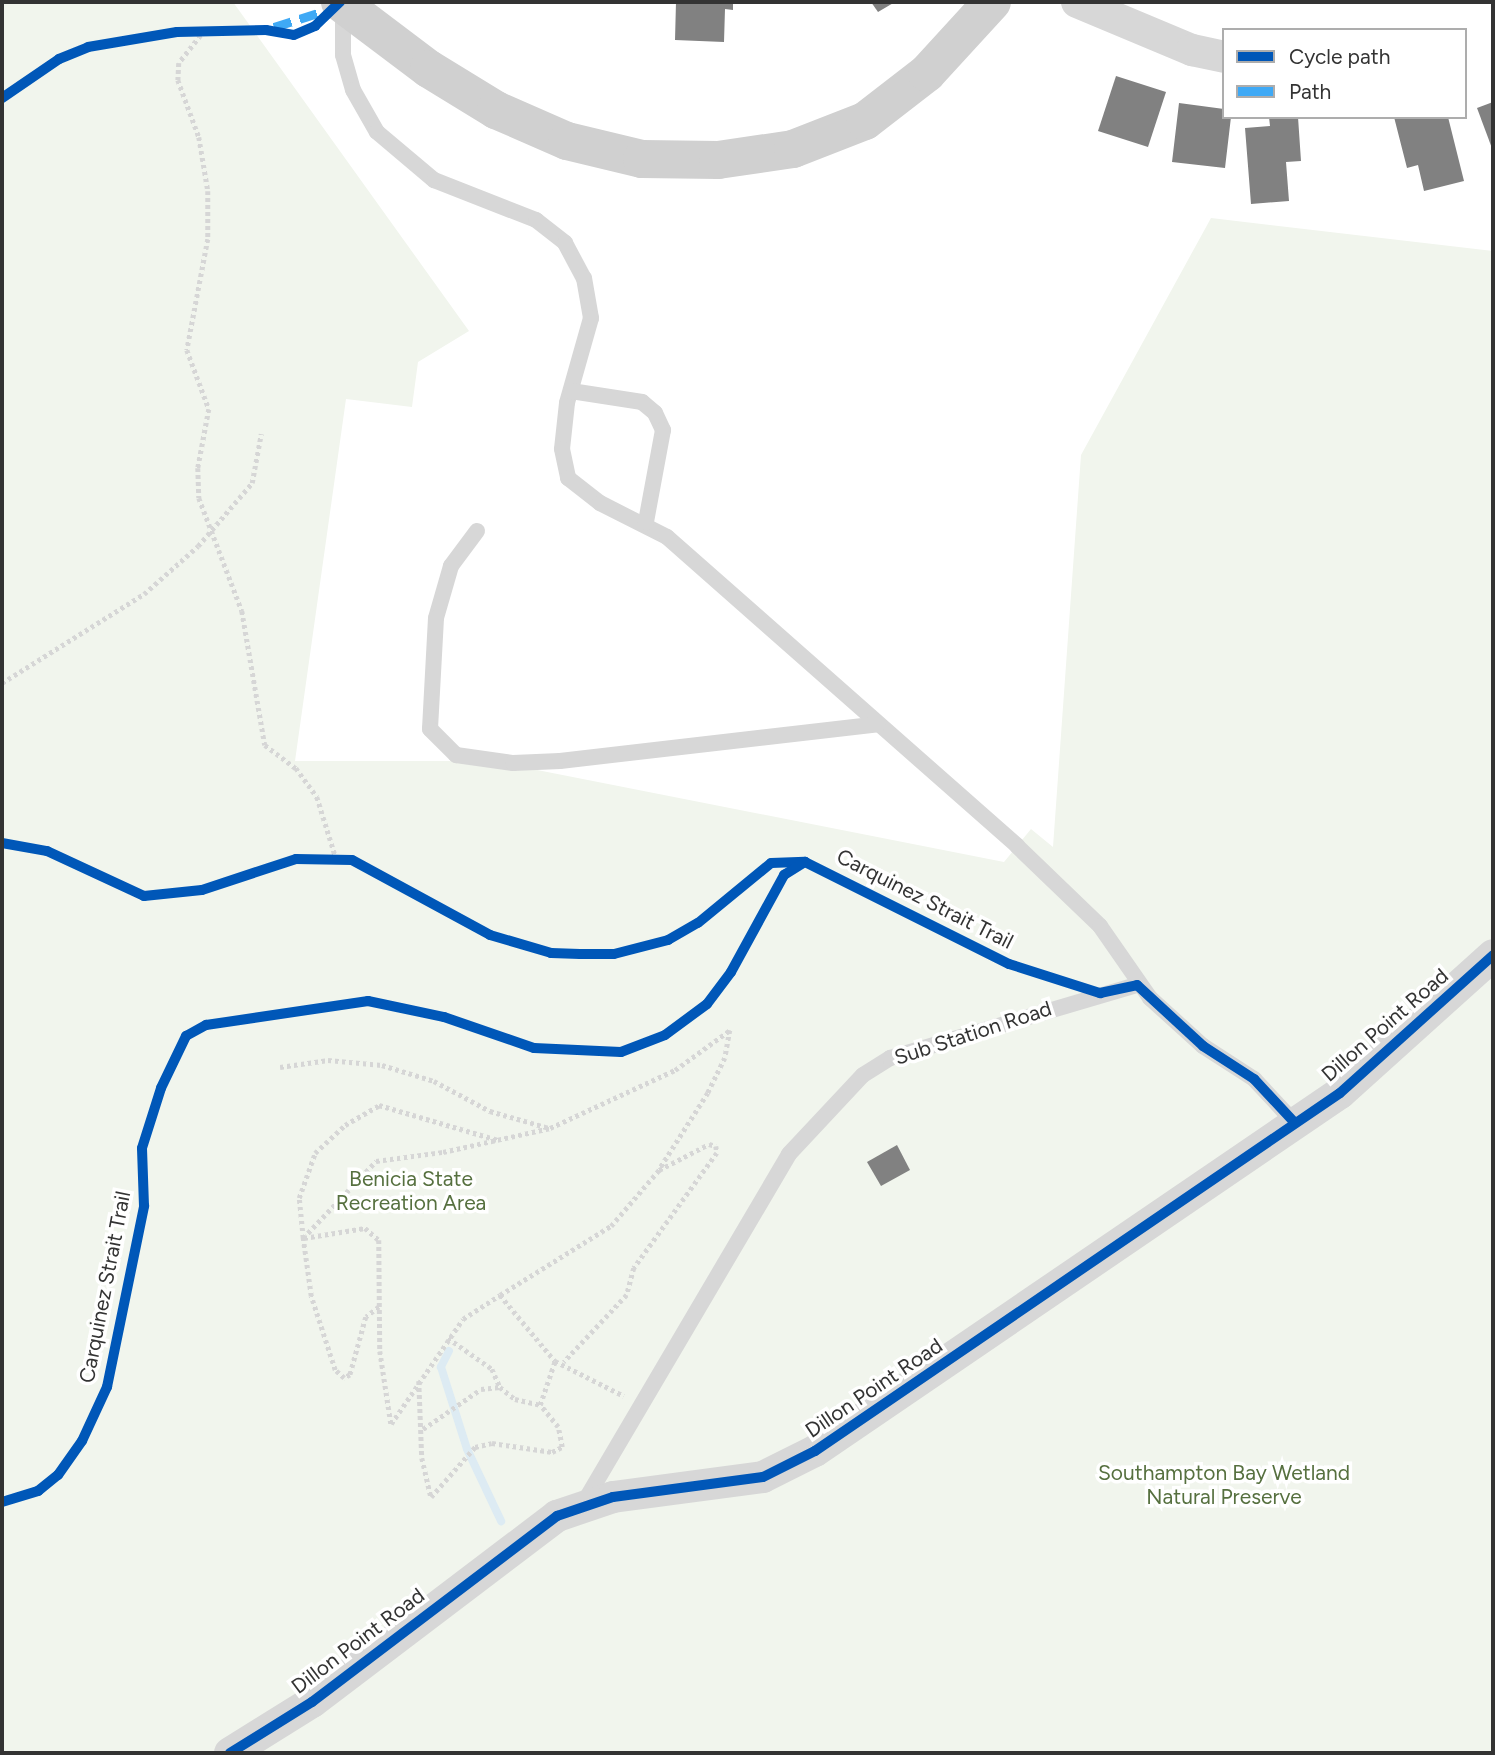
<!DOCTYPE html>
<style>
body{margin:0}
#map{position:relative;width:1495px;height:1755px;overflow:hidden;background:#fff;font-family:Figtree,sans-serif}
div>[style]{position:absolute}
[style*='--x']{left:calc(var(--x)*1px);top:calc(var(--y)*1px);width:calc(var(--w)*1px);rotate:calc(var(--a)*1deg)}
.green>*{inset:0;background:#f1f5ed}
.stream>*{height:8px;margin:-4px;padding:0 4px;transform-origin:4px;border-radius:4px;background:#ddebf3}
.building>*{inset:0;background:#818181}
.path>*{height:4.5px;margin-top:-2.25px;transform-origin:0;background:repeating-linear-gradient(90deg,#d6d6d6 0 3.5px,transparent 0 7px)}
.lane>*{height:16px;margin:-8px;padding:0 8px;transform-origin:8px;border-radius:8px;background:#d7d7d7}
.street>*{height:32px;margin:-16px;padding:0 16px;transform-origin:16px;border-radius:16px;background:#d7d7d7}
.secondary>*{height:38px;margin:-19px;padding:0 19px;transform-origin:19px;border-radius:19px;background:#d0d0d0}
.quiet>*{height:9px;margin-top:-4.5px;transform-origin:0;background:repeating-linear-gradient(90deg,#3fa9f5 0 18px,transparent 0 27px)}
.cycleway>*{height:10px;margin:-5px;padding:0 5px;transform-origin:5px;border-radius:5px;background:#0057b8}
span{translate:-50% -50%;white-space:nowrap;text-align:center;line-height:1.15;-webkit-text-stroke:7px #fff;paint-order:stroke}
.street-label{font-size:21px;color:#333}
.park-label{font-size:21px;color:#56703f}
.frame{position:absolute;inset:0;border:4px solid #333;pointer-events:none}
.legend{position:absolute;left:1222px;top:28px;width:245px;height:91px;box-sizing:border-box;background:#fff;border:2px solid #adadad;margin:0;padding:9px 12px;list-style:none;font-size:21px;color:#333}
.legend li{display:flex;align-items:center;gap:14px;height:35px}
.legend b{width:35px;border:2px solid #adadad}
</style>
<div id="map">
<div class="green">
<div style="clip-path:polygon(2px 2px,233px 2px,469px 331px,418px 362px,412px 407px,346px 399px,295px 761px,491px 761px,1004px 862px,1031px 829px,1053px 847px,1081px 455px,1211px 218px,1493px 251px,1493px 1753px,2px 1753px)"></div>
</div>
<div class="stream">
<div style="--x:449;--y:1351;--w:18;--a:117"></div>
<div style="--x:441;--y:1367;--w:86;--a:72.4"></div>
<div style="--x:467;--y:1449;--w:80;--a:64.7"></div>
</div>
<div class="building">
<div style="clip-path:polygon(676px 2px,733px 2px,733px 10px,725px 9px,724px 42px,675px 40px)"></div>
<div style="clip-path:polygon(871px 2px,895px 2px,878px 12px)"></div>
<div style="clip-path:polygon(1116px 76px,1166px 92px,1148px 147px,1098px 131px)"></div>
<div style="clip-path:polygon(1493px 102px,1493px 151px,1477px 108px)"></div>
<div style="clip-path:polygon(1179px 103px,1224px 109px,1224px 117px,1231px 117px,1225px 168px,1172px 162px)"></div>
<div style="clip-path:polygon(1269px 117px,1298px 117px,1301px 161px,1286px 162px,1289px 201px,1251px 204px,1245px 128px,1270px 126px)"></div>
<div style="clip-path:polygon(1394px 117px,1448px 117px,1464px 181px,1424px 191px,1418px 165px,1407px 168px)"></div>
<div style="clip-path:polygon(897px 1145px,910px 1170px,881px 1186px,867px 1162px)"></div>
</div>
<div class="path">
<div style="--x:205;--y:30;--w:42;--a:128.2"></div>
<div style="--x:179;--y:63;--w:17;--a:93"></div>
<div style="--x:178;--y:80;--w:61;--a:69.8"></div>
<div style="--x:199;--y:137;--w:55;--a:80.5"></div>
<div style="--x:208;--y:191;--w:48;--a:90"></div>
<div style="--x:208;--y:239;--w:113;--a:100.7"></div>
<div style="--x:187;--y:350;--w:63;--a:69.6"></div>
<div style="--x:209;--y:409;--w:60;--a:100.6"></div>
<div style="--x:198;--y:468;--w:30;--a:88"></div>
<div style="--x:199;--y:498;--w:121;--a:69.2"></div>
<div style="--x:242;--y:611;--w:136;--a:80.3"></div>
<div style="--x:265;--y:745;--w:39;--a:37"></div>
<div style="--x:296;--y:768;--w:36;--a:54"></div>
<div style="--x:317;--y:797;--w:64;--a:72.7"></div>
<div style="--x:2;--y:683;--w:168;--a:-32.1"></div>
<div style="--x:144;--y:594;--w:72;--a:-41.6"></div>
<div style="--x:198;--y:546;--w:83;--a:-49.4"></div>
<div style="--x:252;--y:483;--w:50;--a:-79.6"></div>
<div style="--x:280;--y:1067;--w:49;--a:-8.3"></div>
<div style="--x:328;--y:1060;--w:54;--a:5.3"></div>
<div style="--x:382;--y:1065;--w:54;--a:17.1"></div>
<div style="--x:434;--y:1081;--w:64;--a:28.2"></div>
<div style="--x:490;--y:1111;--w:61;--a:16.1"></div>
<div style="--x:303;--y:1238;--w:106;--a:-46.5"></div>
<div style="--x:376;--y:1161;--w:68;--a:-7.7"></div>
<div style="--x:443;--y:1152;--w:110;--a:-12.6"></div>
<div style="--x:550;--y:1128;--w:138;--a:-24.9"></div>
<div style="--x:675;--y:1070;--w:68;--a:-36"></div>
<div style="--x:730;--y:1030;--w:28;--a:100"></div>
<div style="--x:725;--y:1058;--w:39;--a:116"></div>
<div style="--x:708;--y:1093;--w:91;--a:122.5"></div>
<div style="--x:659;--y:1170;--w:56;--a:-27.5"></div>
<div style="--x:709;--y:1144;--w:7;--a:16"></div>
<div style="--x:716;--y:1146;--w:7;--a:82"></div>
<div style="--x:717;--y:1153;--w:142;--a:125.8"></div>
<div style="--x:634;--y:1268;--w:28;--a:105"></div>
<div style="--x:627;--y:1295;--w:92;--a:133.2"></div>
<div style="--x:304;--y:1238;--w:62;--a:-9.3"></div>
<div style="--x:365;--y:1228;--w:18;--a:41"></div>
<div style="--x:379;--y:1240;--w:111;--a:89.5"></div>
<div style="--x:380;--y:1351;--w:74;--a:81.4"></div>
<div style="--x:391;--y:1424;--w:127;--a:-55.6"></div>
<div style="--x:463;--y:1319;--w:44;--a:-33"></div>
<div style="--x:500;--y:1295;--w:86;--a:50.2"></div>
<div style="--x:555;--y:1361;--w:77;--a:26.9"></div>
<div style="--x:500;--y:1295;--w:131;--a:-31.9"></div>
<div style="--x:611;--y:1226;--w:74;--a:-49.4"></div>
<div style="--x:379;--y:1307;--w:16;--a:142"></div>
<div style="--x:366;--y:1317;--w:60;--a:105.4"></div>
<div style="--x:350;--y:1375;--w:7;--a:153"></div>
<div style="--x:344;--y:1378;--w:12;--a:-138"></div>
<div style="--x:335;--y:1370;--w:78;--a:-108"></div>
<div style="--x:311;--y:1296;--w:59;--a:-97.9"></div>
<div style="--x:303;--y:1238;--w:40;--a:-95.7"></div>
<div style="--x:299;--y:1198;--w:48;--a:-70.4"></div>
<div style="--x:315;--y:1153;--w:41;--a:-43"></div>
<div style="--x:345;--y:1125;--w:39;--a:-30"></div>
<div style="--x:379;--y:1105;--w:124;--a:16.4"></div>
<div style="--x:448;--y:1338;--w:54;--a:35.2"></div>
<div style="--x:492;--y:1369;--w:20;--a:66"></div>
<div style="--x:419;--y:1381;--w:77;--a:87.8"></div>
<div style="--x:422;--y:1458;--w:40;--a:77"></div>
<div style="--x:431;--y:1497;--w:67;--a:-48.7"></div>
<div style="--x:475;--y:1447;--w:17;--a:-13"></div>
<div style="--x:492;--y:1443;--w:61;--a:8.5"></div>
<div style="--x:552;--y:1452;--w:11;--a:-27"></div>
<div style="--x:562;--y:1447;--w:20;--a:-101"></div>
<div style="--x:558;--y:1427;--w:28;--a:-129"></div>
<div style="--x:423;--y:1429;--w:70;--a:-34.6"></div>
<div style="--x:481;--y:1389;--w:19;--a:-6"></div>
<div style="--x:500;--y:1387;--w:19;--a:39"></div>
<div style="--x:515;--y:1399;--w:26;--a:13"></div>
<div style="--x:540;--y:1405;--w:46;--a:-71.2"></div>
</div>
<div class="lane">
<div style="--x:343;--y:6;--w:49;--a:90"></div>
<div style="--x:343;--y:55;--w:36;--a:74"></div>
<div style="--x:353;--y:90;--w:48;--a:60.3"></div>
<div style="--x:377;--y:132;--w:75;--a:40.1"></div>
<div style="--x:434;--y:180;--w:110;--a:21.4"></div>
<div style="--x:536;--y:220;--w:37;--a:38"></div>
<div style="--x:565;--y:243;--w:40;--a:62"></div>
<div style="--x:584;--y:278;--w:41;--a:80.1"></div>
<div style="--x:591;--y:318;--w:88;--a:105.8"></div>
<div style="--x:567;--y:403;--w:46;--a:96.2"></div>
<div style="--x:562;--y:449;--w:30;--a:78"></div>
<div style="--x:568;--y:478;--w:41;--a:38"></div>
<div style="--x:600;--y:503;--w:75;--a:26.9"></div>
<div style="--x:667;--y:537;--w:467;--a:41.4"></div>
<div style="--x:1017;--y:846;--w:115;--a:43.9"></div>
<div style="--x:1100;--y:926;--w:88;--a:55.2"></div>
<div style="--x:1150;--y:998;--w:72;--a:42.2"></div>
<div style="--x:1203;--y:1046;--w:61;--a:32.9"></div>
<div style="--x:1254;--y:1079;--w:59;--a:47.1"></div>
<div style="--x:571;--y:391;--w:72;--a:8.8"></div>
<div style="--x:642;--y:402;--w:17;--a:40"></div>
<div style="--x:655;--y:413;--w:19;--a:65"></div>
<div style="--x:663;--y:430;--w:94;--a:100.5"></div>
<div style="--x:477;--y:531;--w:44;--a:126.6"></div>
<div style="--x:451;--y:566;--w:54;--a:106.1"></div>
<div style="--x:436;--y:618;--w:111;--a:93.1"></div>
<div style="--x:430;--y:729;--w:37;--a:45"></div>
<div style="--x:456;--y:755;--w:58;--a:8"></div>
<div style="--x:513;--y:763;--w:47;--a:-2.4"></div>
<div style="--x:560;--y:761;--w:320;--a:-6.6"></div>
<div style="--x:583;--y:1504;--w:406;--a:-59.5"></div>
<div style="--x:789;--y:1154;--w:108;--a:-46.9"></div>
<div style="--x:863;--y:1075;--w:32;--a:-32"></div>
<div style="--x:890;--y:1058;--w:258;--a:-16.5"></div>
</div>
<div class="street">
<div style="--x:1077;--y:2;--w:125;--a:22.7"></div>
<div style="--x:1192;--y:50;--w:33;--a:12"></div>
<div style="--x:230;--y:1753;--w:97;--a:-31.9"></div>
<div style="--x:312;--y:1702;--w:308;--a:-37.2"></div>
<div style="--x:557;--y:1516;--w:59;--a:-18.7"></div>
<div style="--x:613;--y:1497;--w:151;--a:-7.6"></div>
<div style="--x:763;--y:1477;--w:58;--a:-26.6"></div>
<div style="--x:815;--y:1451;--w:635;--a:-34.29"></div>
<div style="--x:1340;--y:1093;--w:206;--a:-42"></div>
</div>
<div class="secondary">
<div style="--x:340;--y:2;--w:111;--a:37"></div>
<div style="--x:429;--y:69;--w:79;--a:31.5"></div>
<div style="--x:496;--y:110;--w:77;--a:23.6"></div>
<div style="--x:567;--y:141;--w:77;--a:13.5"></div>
<div style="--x:642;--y:159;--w:76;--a:0.8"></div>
<div style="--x:718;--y:160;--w:76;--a:-8.3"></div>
<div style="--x:793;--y:149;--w:77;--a:-21.3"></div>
<div style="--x:865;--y:121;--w:78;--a:-37.7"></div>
<div style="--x:927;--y:73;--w:96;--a:-47.5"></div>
</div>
<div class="quiet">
<div style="--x:274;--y:27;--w:52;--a:-17.7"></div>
</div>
<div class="cycleway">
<div style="--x:2;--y:98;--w:69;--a:-34.4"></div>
<div style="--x:59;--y:59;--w:31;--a:-22"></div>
<div style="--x:88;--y:47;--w:90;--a:-9.6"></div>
<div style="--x:177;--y:32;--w:89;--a:-1.3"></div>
<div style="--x:266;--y:30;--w:28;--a:10"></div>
<div style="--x:294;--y:35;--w:23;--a:-23"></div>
<div style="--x:315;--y:26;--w:35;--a:-44"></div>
<div style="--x:2;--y:843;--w:46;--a:10.1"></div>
<div style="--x:47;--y:851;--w:107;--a:24.9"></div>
<div style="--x:144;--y:896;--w:58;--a:-5.9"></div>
<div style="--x:202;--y:890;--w:99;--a:-18.3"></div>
<div style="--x:296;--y:859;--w:56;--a:1"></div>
<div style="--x:352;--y:860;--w:157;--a:28.5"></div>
<div style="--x:490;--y:935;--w:64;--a:16.4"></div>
<div style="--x:551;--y:953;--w:29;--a:2"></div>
<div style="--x:580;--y:954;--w:34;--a:0"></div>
<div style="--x:614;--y:954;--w:56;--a:-14.5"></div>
<div style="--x:668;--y:940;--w:34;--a:-30"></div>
<div style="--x:698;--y:923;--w:94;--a:-39.4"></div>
<div style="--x:771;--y:863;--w:34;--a:-2"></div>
<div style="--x:805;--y:862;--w:228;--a:26.6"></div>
<div style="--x:1009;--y:964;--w:96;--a:17.7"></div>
<div style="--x:1100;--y:993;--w:38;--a:-12"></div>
<div style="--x:1137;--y:985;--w:90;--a:42.7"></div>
<div style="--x:1203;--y:1046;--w:61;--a:32.9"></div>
<div style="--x:1254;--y:1079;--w:59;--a:47.1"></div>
<div style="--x:2;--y:1502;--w:38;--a:-17"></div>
<div style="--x:38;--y:1491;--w:26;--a:-39"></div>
<div style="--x:58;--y:1475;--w:42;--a:-54.8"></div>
<div style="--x:82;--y:1441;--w:60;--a:-65.2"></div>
<div style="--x:107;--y:1387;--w:185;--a:-78.4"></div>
<div style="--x:144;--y:1206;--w:58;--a:-92"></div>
<div style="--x:142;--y:1148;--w:63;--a:-72.4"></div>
<div style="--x:161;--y:1088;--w:58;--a:-64.3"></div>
<div style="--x:186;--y:1036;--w:23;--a:-29"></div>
<div style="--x:206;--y:1025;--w:164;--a:-8.4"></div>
<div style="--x:368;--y:1001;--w:78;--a:11.9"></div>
<div style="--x:444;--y:1017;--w:95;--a:19"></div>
<div style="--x:534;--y:1048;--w:87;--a:2.6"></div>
<div style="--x:621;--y:1052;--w:47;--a:-21.1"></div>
<div style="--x:665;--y:1035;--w:52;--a:-36.4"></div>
<div style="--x:707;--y:1004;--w:40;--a:-53"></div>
<div style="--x:731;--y:972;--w:111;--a:-61.3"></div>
<div style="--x:784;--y:875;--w:25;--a:-32"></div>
<div style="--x:230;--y:1753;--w:97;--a:-31.9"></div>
<div style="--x:312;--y:1702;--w:308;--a:-37.2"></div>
<div style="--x:557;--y:1516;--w:59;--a:-18.7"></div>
<div style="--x:613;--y:1497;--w:151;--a:-7.6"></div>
<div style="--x:763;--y:1477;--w:58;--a:-26.6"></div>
<div style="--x:815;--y:1451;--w:635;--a:-34.29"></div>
<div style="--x:1340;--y:1093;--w:206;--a:-42"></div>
</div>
<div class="street-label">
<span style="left:925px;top:899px;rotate:27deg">Carquinez Strait Trail</span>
<span style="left:1385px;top:1025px;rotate:-41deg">Dillon Point Road</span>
<span style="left:973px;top:1033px;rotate:-18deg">Sub Station Road</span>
<span style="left:105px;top:1287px;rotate:-79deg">Carquinez Strait Trail</span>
<span style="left:874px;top:1388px;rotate:-34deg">Dillon Point Road</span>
<span style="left:358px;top:1641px;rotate:-37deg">Dillon Point Road</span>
</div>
<div class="park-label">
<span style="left:411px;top:1191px">Benicia State<br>Recreation Area</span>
<span style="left:1224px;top:1485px">Southampton Bay Wetland<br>Natural Preserve</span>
</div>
<div class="frame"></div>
<ul class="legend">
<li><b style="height:9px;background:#0057b8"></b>Cycle path</li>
<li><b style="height:9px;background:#3fa9f5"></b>Path</li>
</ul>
</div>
